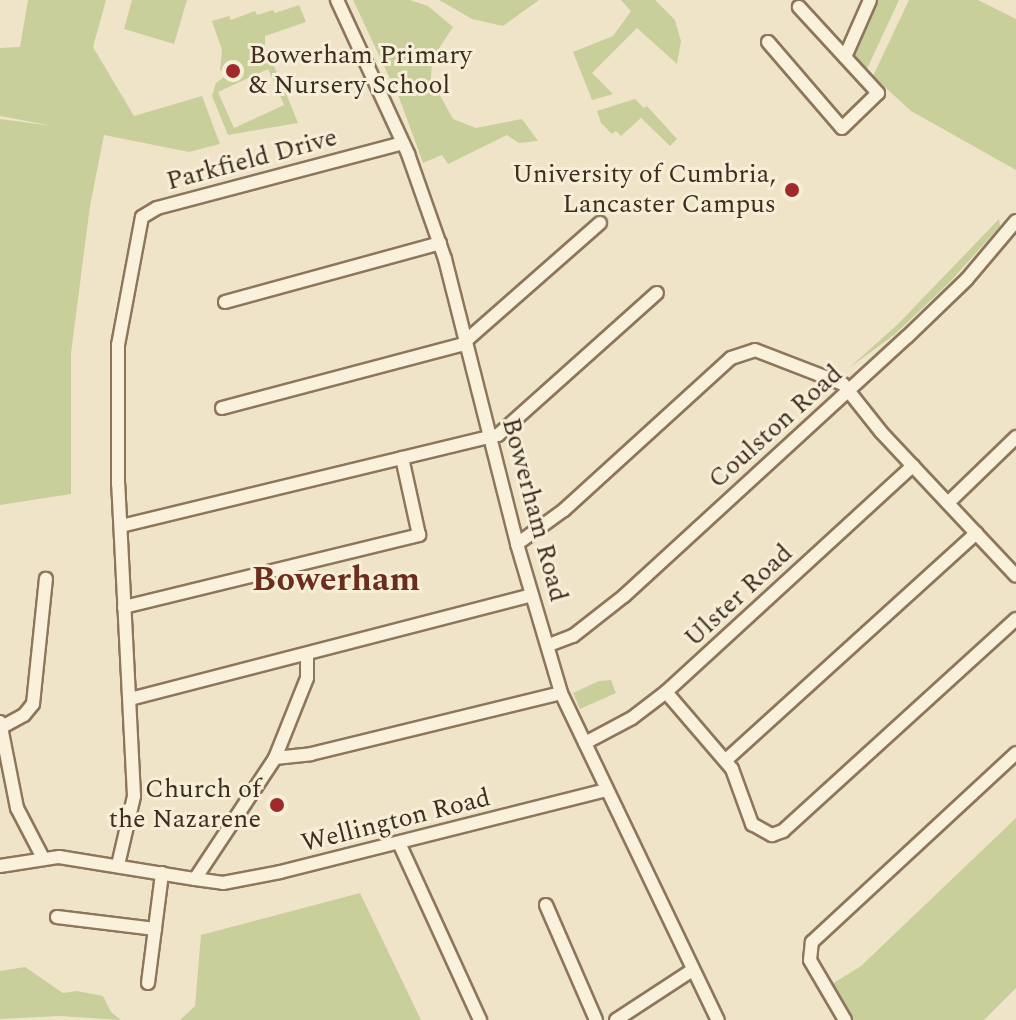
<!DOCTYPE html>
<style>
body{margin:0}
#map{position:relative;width:1016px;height:1020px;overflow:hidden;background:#f0e4c8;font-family:Spectral,serif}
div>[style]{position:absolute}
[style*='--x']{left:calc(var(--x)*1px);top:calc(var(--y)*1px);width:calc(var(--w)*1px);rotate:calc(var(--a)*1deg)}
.green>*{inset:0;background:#c9cf9b}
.roads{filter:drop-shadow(2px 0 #8d765c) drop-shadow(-2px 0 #8d765c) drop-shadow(0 2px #8d765c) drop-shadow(0 -2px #8d765c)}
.minor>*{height:12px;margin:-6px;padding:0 6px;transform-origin:6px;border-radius:6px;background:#faf1dc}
.dots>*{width:22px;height:22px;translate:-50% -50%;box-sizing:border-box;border:4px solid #f7eed8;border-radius:50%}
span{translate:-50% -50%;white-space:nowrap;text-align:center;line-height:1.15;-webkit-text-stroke:6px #f7eed8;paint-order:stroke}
.poi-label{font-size:26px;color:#3d2e20}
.left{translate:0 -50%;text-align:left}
.right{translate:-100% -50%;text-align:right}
.street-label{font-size:26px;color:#3d2e20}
.district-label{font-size:34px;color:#6b2e1e;font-weight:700}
</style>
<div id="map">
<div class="green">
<div style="clip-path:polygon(28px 0,106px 0,93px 47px,134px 116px,202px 96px,220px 144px,189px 152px,104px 135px,90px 206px,71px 353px,71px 494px,0 505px,0 119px,53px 126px,0 116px,0 48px,20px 47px)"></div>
<div style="clip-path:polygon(132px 0,187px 0,174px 44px,124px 29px)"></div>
<div style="clip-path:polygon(353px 0,410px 0,428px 6px,453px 27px,432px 59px,431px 79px,453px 119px,476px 128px,522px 119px,538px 141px,519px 143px,507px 135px,448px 164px,442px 155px,423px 163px,400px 100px)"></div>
<div style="clip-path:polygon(439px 0,539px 0,503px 26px,472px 19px)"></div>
<div style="clip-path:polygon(621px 0,655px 0,675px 20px,681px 41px,677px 64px,637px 28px,592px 73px,613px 94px,592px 100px,573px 52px,613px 36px,631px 11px)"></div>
<div style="clip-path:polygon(873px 0,899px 0,866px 71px,850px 58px)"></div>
<div style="clip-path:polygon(909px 0,978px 0,1016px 19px,1016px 170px,911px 111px,873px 76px)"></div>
<div style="clip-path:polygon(299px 5px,306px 22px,265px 36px,265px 46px,280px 79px,274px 82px,268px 69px,218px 92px,234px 128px,284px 105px,277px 88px,283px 86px,298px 123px,228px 135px,212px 96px,216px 83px,228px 74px,220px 70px,222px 50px,212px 21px,229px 16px,231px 20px,255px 11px,257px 15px,273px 10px,275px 13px)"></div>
<div style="clip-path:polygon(635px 99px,644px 108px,647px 106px,677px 139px,670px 146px,641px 118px,621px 136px,616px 131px,612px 134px,601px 123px,597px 111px)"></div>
<div style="clip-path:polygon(999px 219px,1000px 226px,949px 283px,894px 335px,849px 368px,898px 324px)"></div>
<div style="clip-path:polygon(611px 680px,616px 693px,580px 709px,573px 693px,599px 681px)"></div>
<div style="clip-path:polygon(1016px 818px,1016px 988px,984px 1020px,851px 1020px,832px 984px,861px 966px)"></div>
<div style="clip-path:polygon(360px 893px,421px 1020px,180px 1020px,195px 1006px,201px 935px)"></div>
<div style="clip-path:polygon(25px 967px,63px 993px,77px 991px,103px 996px,111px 1012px,121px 1020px,59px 1016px,0 1019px,0 971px)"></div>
</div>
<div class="roads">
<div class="minor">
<div style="--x:337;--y:0;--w:170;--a:65.2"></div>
<div style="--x:408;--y:154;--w:111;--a:70.6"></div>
<div style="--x:445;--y:259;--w:294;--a:75.8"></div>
<div style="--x:517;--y:544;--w:155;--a:73.5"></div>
<div style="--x:561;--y:693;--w:363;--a:64.4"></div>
<div style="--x:768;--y:42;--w:113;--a:49.3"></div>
<div style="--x:842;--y:128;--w:50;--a:-44.2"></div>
<div style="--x:878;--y:93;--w:117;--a:-132.6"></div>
<div style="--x:845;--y:57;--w:62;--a:-66.3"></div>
<div style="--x:225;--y:302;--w:223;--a:-15.3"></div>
<div style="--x:222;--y:408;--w:247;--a:-14.8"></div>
<div style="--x:461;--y:345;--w:185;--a:-41.3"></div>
<div style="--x:948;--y:503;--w:95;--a:-44.1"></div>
<div style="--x:121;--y:526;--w:388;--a:-13.6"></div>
<div style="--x:498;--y:435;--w:213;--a:-41.8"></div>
<div style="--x:517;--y:544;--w:58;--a:-35.9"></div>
<div style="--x:564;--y:510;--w:226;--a:-42.3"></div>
<div style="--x:731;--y:358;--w:25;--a:-18"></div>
<div style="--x:755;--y:350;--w:94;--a:21.1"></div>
<div style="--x:843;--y:384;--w:61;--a:51.6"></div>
<div style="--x:881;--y:432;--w:197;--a:46.8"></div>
<div style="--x:124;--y:607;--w:304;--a:-13.7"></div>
<div style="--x:419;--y:535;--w:79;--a:-102.4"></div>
<div style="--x:549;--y:645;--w:26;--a:-21"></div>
<div style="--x:573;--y:636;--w:65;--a:-38.1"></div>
<div style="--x:624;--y:596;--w:384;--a:-42.5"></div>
<div style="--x:907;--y:337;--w:83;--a:-44"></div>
<div style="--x:967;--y:279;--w:76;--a:-49.8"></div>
<div style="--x:666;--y:692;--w:101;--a:49.4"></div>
<div style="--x:732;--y:769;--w:59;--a:70"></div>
<div style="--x:752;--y:824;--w:23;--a:29"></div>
<div style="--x:772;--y:835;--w:12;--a:-20"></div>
<div style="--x:783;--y:831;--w:315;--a:-42.3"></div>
<div style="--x:130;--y:699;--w:415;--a:-14.5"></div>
<div style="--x:0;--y:722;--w:88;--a:78.8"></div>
<div style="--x:17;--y:808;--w:56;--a:62.5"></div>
<div style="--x:2;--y:727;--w:25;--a:-29"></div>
<div style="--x:24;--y:715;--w:14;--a:-51"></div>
<div style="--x:33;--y:704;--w:126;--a:-84.1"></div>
<div style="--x:585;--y:743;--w:53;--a:-28"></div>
<div style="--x:632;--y:718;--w:43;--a:-37.4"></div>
<div style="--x:666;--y:692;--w:335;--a:-42.5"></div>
<div style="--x:275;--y:758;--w:36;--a:-6"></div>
<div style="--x:311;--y:754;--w:257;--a:-13.7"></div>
<div style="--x:726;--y:760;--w:338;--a:-42.2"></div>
<div style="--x:399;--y:843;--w:195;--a:65.4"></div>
<div style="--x:118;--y:865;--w:71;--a:-76.9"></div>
<div style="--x:134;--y:796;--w:312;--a:-92.9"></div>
<div style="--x:118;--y:484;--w:139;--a:-90"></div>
<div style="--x:118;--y:345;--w:130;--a:-79.4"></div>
<div style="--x:142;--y:217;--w:17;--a:-31"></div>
<div style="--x:157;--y:208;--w:254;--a:-14.8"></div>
<div style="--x:0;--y:866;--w:60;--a:-8.7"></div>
<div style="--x:59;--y:857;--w:138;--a:9.2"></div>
<div style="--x:195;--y:879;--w:145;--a:-56.5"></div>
<div style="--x:275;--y:758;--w:86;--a:-68.2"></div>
<div style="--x:307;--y:678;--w:24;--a:-90"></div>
<div style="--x:195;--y:879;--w:28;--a:8"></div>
<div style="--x:223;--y:883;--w:58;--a:-10.9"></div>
<div style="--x:280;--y:872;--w:336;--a:-14.1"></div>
<div style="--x:546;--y:905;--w:125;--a:66.5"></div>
<div style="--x:57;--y:917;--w:99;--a:7"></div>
<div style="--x:148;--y:983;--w:111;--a:-82.7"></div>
<div style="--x:616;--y:1020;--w:90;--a:-33.2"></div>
<div style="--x:845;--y:1020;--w:69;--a:-120.3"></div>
<div style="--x:810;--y:960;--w:18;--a:-84"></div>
<div style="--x:812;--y:942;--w:278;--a:-42.8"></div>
</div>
</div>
<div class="dots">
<div style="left:233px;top:71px;background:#9e2a2b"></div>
<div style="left:792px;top:190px;background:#9e2a2b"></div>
<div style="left:277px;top:805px;background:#9e2a2b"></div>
</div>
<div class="poi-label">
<span class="left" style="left:249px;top:71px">Bowerham Primary<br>&amp; Nursery School</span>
<span class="right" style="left:776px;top:190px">University of Cumbria,<br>Lancaster Campus</span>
<span class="right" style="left:261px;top:805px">Church of<br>the Nazarene</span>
</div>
<div class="street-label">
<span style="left:252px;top:160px;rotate:-15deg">Parkfield Drive</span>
<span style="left:776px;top:427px;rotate:-42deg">Coulston Road</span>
<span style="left:534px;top:510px;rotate:75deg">Bowerham Road</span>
<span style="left:739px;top:596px;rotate:-43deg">Ulster Road</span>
<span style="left:396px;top:821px;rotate:-14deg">Wellington Road</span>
</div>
<div class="district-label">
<span style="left:336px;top:581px">Bowerham</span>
</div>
</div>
